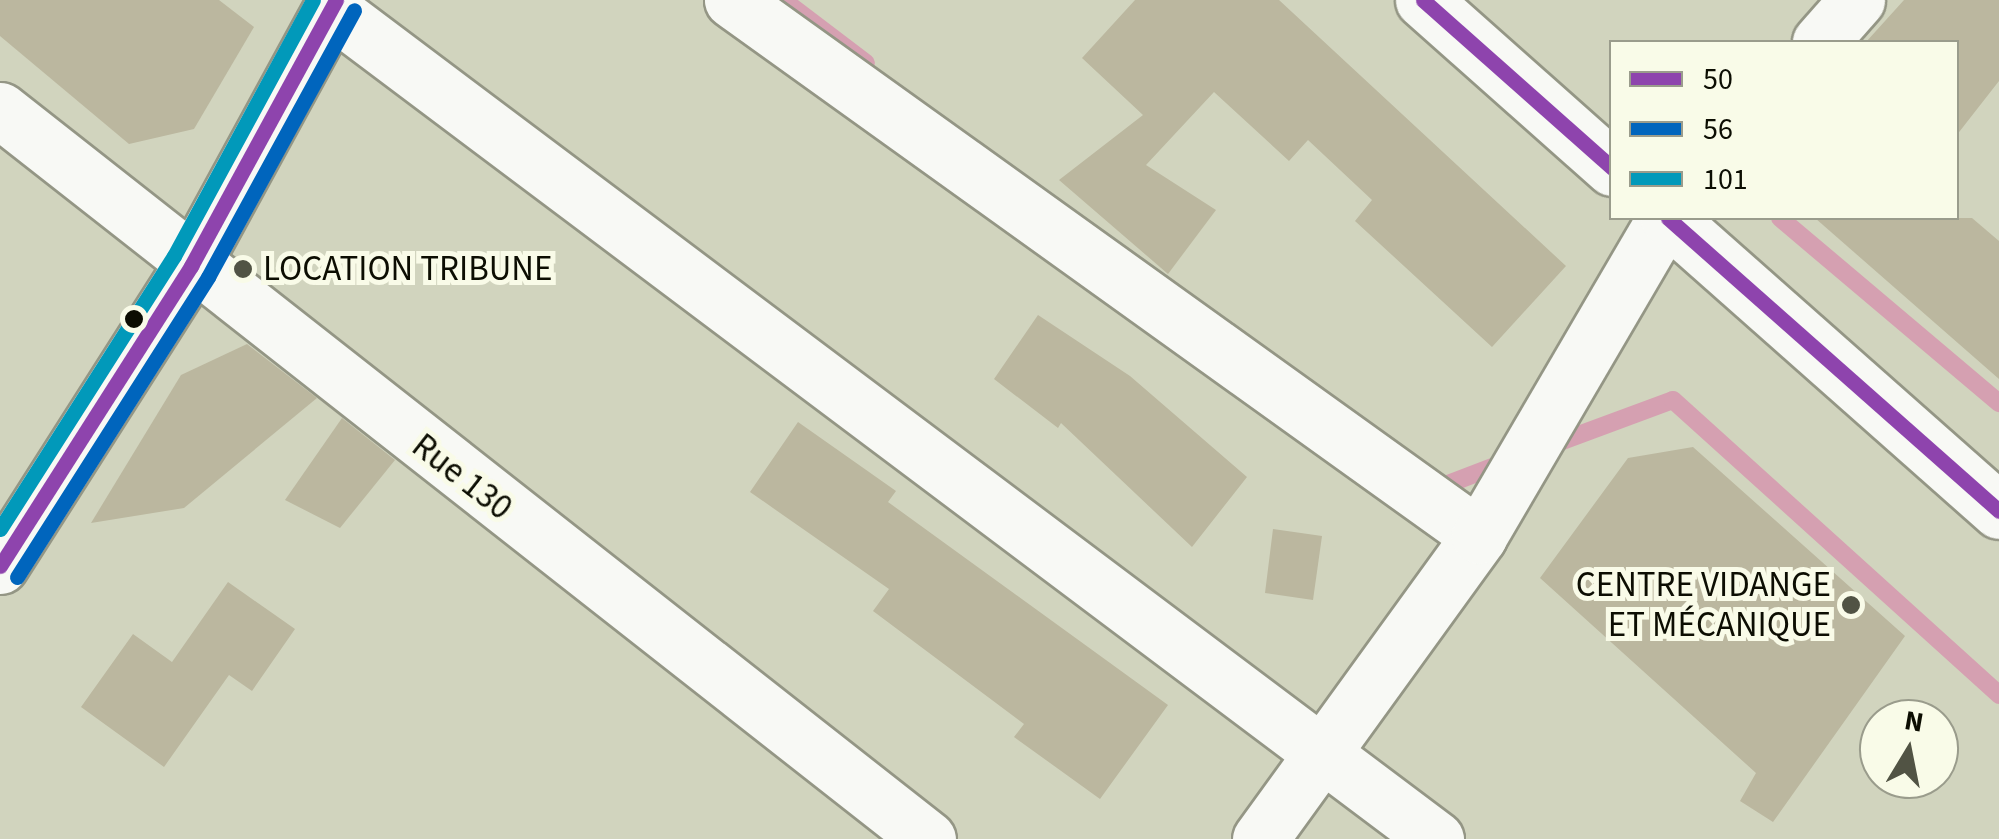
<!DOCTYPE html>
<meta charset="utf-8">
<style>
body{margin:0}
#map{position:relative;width:1999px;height:839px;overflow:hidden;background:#d1d4be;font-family:"Source Sans 3",sans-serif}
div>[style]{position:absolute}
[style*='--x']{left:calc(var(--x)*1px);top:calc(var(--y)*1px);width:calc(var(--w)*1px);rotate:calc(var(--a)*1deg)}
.stream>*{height:18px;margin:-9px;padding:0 9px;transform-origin:9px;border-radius:9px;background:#d5a0b1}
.building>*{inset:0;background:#bbb79f}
.roads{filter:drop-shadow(2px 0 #949685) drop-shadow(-2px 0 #949685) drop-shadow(0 2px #949685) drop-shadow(0 -2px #949685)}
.minor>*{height:55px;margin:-27.5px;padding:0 27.5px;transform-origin:27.5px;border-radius:27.5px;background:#f8f9f5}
.secondary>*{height:55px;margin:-27.5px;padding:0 27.5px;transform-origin:27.5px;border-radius:27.5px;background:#f8f9f5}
.primary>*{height:55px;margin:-27.5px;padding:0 27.5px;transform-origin:27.5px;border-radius:27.5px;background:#f8f9f5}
.bus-1>*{height:15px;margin:-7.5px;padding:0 7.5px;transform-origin:7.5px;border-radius:7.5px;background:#8e44ad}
.bus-2>*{height:15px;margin:-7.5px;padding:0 7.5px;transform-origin:7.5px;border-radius:7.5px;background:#0065bd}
.bus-3>*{height:15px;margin:-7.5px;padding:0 7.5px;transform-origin:7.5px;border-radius:7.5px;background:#0199ba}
.dots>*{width:28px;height:28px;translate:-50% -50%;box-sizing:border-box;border:5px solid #f9fbe8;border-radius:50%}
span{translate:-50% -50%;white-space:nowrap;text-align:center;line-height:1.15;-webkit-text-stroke:10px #f9fbe8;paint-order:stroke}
.poi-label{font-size:35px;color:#0c0d02}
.left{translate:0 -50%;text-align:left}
.right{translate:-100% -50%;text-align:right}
.street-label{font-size:35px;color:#0c0d02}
.legend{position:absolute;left:1609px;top:40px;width:350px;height:180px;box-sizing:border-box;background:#f9fbe8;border:2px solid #9a9c8c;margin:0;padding:12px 18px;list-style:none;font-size:30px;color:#0c0d02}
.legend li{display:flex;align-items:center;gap:20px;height:50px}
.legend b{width:50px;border:2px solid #9a9c8c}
.north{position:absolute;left:1859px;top:699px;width:100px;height:100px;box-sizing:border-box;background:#f9fbe8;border:2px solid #9a9c8c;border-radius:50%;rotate:10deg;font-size:28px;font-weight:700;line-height:40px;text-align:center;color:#0c0d02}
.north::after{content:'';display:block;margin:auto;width:35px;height:45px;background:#515344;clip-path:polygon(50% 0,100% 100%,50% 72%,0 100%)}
</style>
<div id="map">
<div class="stream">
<div style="--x:783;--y:0;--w:104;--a:37.2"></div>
<div style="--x:1780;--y:218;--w:287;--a:40.2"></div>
<div style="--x:1546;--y:447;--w:135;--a:-20.3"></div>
<div style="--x:1673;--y:400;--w:440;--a:42.1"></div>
<div style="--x:1431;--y:477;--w:15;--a:37"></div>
<div style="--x:1443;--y:486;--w:70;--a:-21"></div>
</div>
<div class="building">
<div style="clip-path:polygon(0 0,219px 0,254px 27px,194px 129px,129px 144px,0 36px)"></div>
<div style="clip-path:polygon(1135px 0,1279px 0,1566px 266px,1492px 347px,1355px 221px,1372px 200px,1308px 140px,1289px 161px,1214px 92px,1146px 165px,1216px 210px,1168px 274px,1059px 180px,1143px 115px,1082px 58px)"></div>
<div style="clip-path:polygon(1904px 0,1999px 0,1999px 81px,1956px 136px,1956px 42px,1866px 42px)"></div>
<div style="clip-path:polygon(1815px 218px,1972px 218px,1999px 241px,1999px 379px)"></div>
<div style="clip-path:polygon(1038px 315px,1130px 376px,1247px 477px,1192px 547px,1061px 423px,1058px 428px,994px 379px)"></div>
<div style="clip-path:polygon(247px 344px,317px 398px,184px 508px,91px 523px,181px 375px)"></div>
<div style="clip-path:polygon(342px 418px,395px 460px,340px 528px,285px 500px)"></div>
<div style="clip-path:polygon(798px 422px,896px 491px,888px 502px,1168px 705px,1100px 799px,1014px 737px,1024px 724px,873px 611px,889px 589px,750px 492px)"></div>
<div style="clip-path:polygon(1693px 447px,1905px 636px,1773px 822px,1740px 801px,1756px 773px,1540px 578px,1628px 458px)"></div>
<div style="clip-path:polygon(1273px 529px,1322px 536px,1313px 600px,1265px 593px)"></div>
<div style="clip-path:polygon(228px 582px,295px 629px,252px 691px,229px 675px,164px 767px,81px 707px,133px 634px,172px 662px)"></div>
</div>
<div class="roads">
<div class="minor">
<div style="--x:732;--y:0;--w:919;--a:35.66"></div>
<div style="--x:331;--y:9;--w:1382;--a:36.91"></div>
<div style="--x:1820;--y:42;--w:56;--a:-48.6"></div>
<div style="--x:0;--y:110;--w:1180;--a:38.15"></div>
<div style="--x:1260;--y:839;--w:374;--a:-54.1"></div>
<div style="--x:1479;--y:536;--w:368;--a:-59.7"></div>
</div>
<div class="secondary">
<div style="--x:0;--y:566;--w:356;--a:-57.5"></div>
<div style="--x:191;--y:266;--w:303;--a:-61.4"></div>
</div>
<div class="primary">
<div style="--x:1423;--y:0;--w:253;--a:41.6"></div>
<div style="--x:1668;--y:218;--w:442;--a:41.5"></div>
</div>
</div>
<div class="bus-1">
<div style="--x:1423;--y:0;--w:253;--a:41.6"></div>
<div style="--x:1668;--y:218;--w:442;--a:41.5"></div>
<div style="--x:0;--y:566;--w:356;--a:-57.5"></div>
<div style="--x:191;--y:266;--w:303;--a:-61.4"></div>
</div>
<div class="bus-2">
<div style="--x:17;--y:577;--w:356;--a:-57.5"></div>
<div style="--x:208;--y:277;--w:304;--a:-61.3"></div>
</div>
<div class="bus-3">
<div style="--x:0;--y:529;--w:324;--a:-57.5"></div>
<div style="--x:174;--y:256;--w:291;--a:-61.5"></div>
</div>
<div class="dots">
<div style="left:243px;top:269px;background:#515344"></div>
<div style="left:134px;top:319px;background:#0c0d02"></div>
<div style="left:1851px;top:605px;background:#515344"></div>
</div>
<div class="poi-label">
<span class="left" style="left:263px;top:269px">LOCATION TRIBUNE</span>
<span class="right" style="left:1831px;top:605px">CENTRE VIDANGE<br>ET MÉCANIQUE</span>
</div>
<div class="street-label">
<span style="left:462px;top:477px;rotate:38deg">Rue 130</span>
</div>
<ul class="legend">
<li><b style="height:12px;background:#8e44ad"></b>50</li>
<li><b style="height:12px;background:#0065bd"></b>56</li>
<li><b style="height:12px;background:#0199ba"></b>101</li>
</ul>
<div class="north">N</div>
</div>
